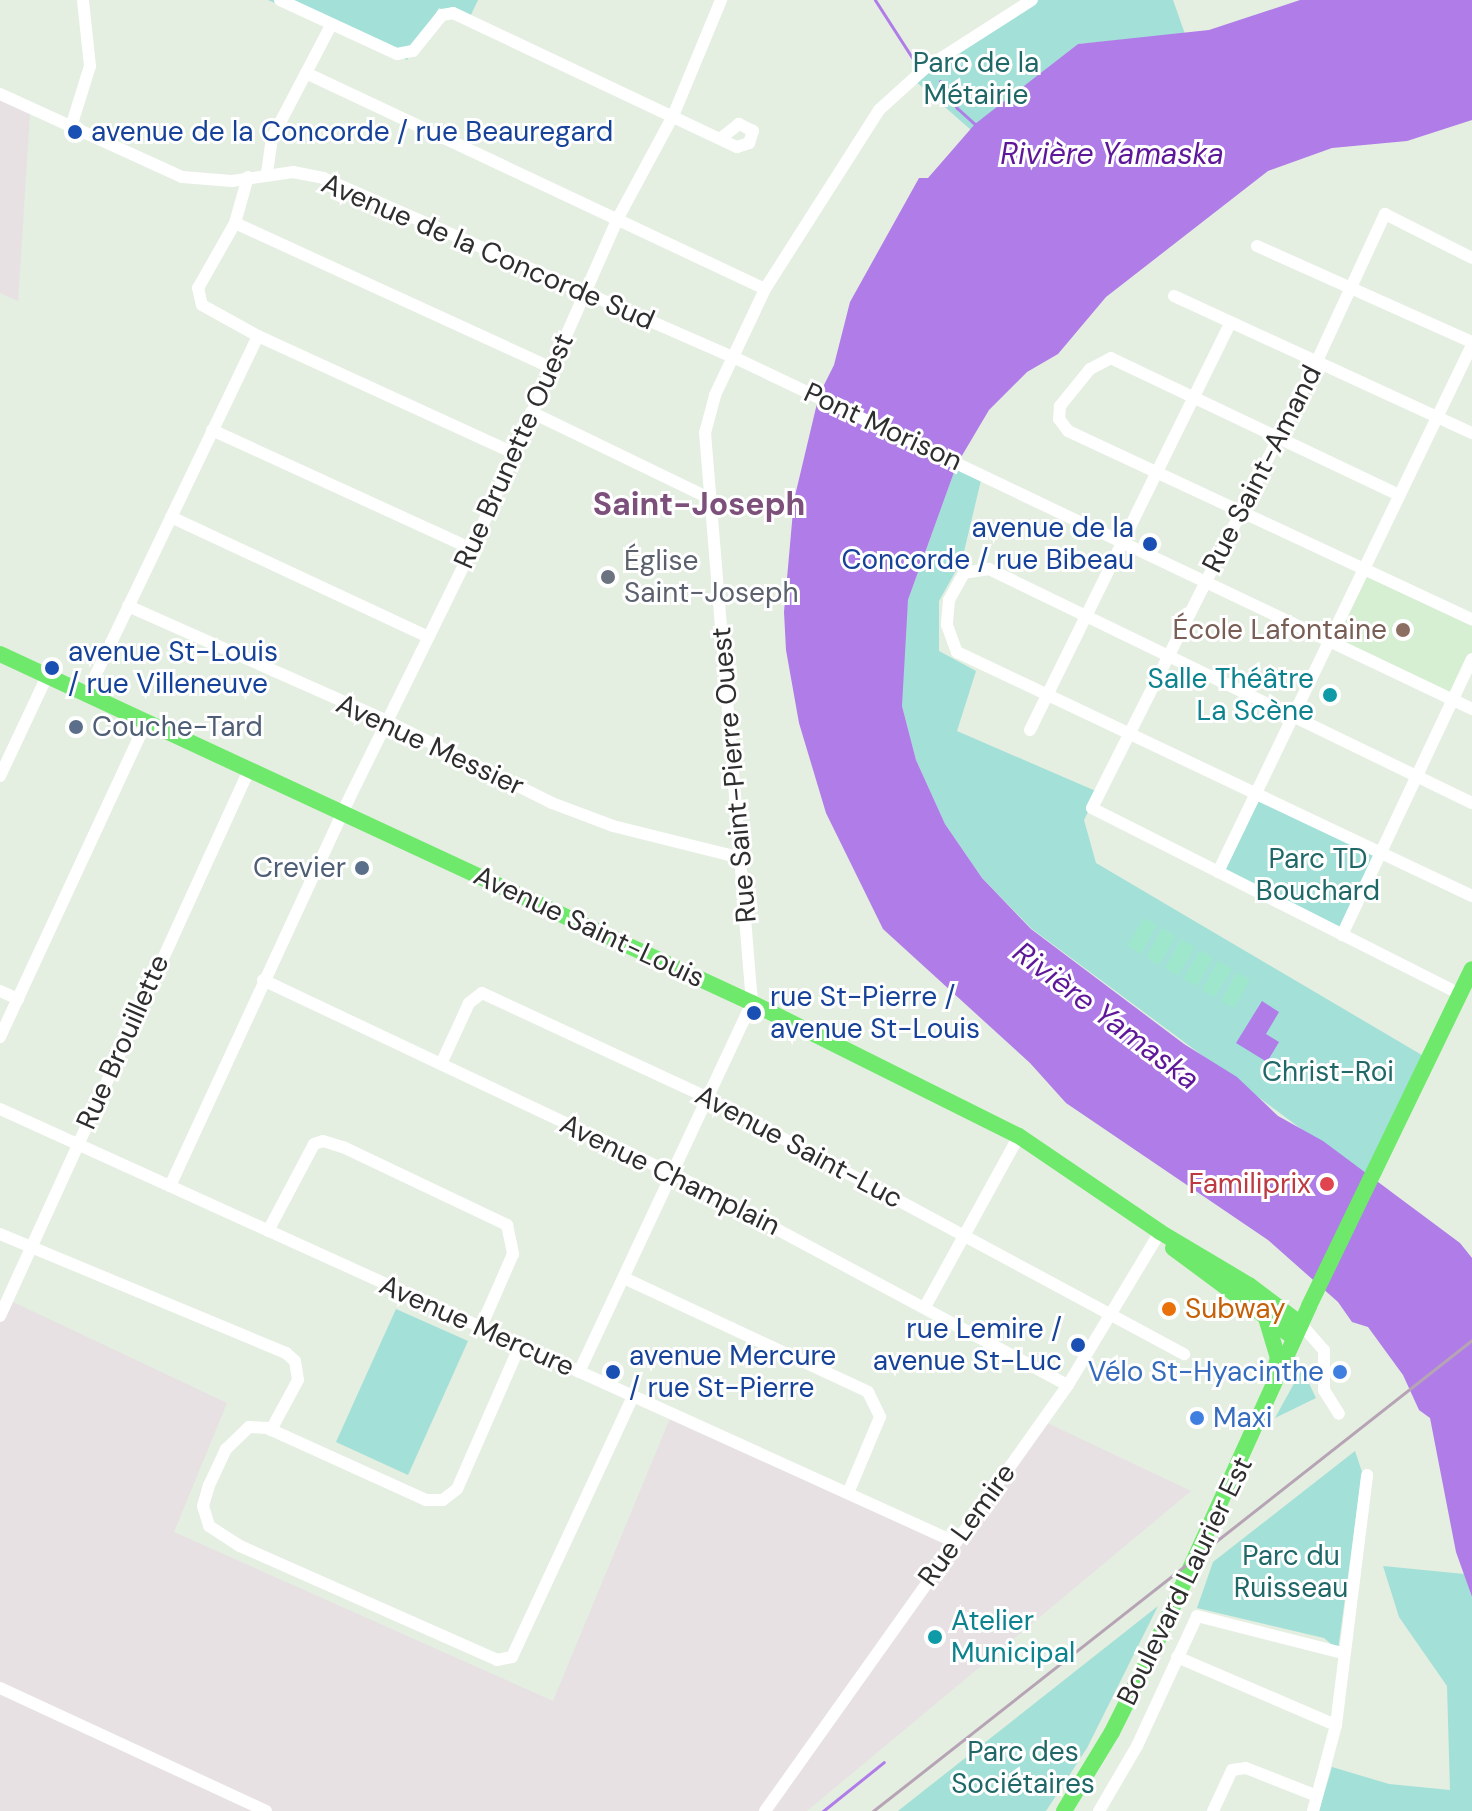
<!DOCTYPE html>
<meta charset="utf-8">
<style>
body{margin:0}
#map{position:relative;width:1472px;height:1811px;overflow:hidden;background:#e4eee1;font-family:"DM Sans",sans-serif}
div>[style]{position:absolute}
[style*='--x']{left:calc(var(--x)*1px);top:calc(var(--y)*1px);width:calc(var(--w)*1px);rotate:calc(var(--a)*1deg)}
.industrial>*{inset:0;background:#e7e1e4}
.education>*{inset:0;background:#d6eed2}
.green>*{inset:0;background:#a2e0d8}
.pitch>*{inset:0;background:#9fe7cc}
.water>*{inset:0;background:#af7ce8}
.stream>*{height:3px;margin:-1.5px;padding:0 1.5px;transform-origin:1.5px;border-radius:1.5px;background:#af7ce8}
.minor>*{height:12px;margin:-6px;padding:0 6px;transform-origin:6px;border-radius:6px;background:#fff}
.major>*{height:16px;margin:-8px;padding:0 8px;transform-origin:8px;border-radius:8px;background:#6fe96c}
.rail>*{height:3px;margin:-1.5px;padding:0 1.5px;transform-origin:1.5px;border-radius:1.5px;background:#b6a4b5}
.dots>*{width:22px;height:22px;translate:-50% -50%;box-sizing:border-box;border:4px solid #fff;border-radius:50%}
span{translate:-50% -50%;white-space:nowrap;text-align:center;line-height:1.15;-webkit-text-stroke:6px #fff;paint-order:stroke}
.park-label{font-size:28px;color:#206868}
.transit-label{font-size:28px;color:#164399}
.left{translate:0 -50%;text-align:left}
.right{translate:-100% -50%;text-align:right}
.street-label{font-size:28px;color:#2e2e2e}
.worship-label{font-size:28px;color:#5b616d}
.education-label{font-size:28px;color:#785e54}
.culture-label{font-size:28px;color:#0d838f}
.service-label{font-size:28px;color:#4e5e75}
.health-label{font-size:28px;color:#be3a42}
.food-label{font-size:28px;color:#c56008}
.shop-label{font-size:28px;color:#366cbe}
.water-label{font-size:30px;color:#5e1799;font-style:italic}
.quarter-label{font-size:32px;color:#7c507b;font-weight:700}
</style>
<div id="map">
<div class="industrial">
<div style="clip-path:polygon(0 100px,30px 114px,18px 301px,0 293px)"></div>
<div style="clip-path:polygon(11px 1301px,227px 1403px,174px 1532px,553px 1701px,671px 1416px,950px 1542px,1041px 1420px,1191px 1491px,807px 1811px,0 1811px,0 1323px)"></div>
</div>
<div class="education">
<div style="clip-path:polygon(1364px 569px,1472px 619px,1472px 659px,1453px 700px,1328px 641px)"></div>
</div>
<div class="green">
<div style="clip-path:polygon(268px 0,478px 0,468px 21px,439px 8px,407px 60px)"></div>
<div style="clip-path:polygon(1033px 0,1173px 0,1185px 34px,1078px 44px,971px 130px,913px 79px)"></div>
<div style="clip-path:polygon(957px 464px,982px 476px,962px 560px,939px 601px,939px 651px,976px 671px,957px 731px,1098px 792px,1084px 820px,1096px 863px,1432px 1061px,1374px 1183px,1032px 929px,982px 878px,945px 824px,916px 760px,902px 706px,903px 641px,908px 600px)"></div>
<div style="clip-path:polygon(1254px 795px,1383px 856px,1345px 936px,1214px 875px)"></div>
<div style="clip-path:polygon(396px 1309px,468px 1341px,408px 1475px,336px 1442px)"></div>
<div style="clip-path:polygon(1302px 1369px,1316px 1398px,1275px 1418px)"></div>
<div style="clip-path:polygon(1355px 1451px,1362px 1472px,1338px 1650px,1324px 1638px,1197px 1608px,1213px 1562px)"></div>
<div style="clip-path:polygon(1383px 1566px,1464px 1574px,1472px 1597px,1472px 1811px,1319px 1811px,1332px 1767px,1389px 1784px,1450px 1790px,1447px 1686px,1399px 1617px)"></div>
<div style="clip-path:polygon(1158px 1606px,1087px 1748px,1046px 1811px,898px 1811px)"></div>
</div>
<div class="pitch">
<div style="clip-path:polygon(1144px 918px,1157px 925px,1141px 954px,1127px 946px)"></div>
<div style="clip-path:polygon(1162px 928px,1176px 936px,1159px 965px,1146px 957px)"></div>
<div style="clip-path:polygon(1181px 939px,1195px 947px,1178px 976px,1165px 968px)"></div>
<div style="clip-path:polygon(1200px 950px,1213px 958px,1197px 986px,1183px 979px)"></div>
<div style="clip-path:polygon(1218px 961px,1232px 969px,1215px 997px,1202px 990px)"></div>
<div style="clip-path:polygon(1237px 972px,1250px 980px,1234px 1008px,1221px 1001px)"></div>
</div>
<div class="water">
<div style="clip-path:polygon(1300px 0,1472px 0,1472px 120px,1407px 141px,1332px 148px,1268px 171px,1106px 297px,1058px 354px,1027px 372px,989px 410px,957px 464px,908px 600px,902px 706px,916px 760px,945px 824px,982px 878px,1031px 929px,1184px 1044px,1237px 1077px,1278px 1116px,1323px 1141px,1460px 1243px,1472px 1258px,1472px 1597px,1456px 1552px,1430px 1418px,1419px 1410px,1403px 1375px,1368px 1327px,1352px 1322px,1338px 1302px,1268px 1240px,1066px 1103px,1030px 1063px,883px 929px,826px 813px,799px 723px,786px 650px,784px 612px,794px 500px,819px 395px,834px 365px,850px 302px,919px 178px,928px 178px,975px 124px,1078px 44px,1209px 30px)"></div>
<div style="clip-path:polygon(1262px 1001px,1279px 1012px,1266px 1034px,1279px 1042px,1267px 1062px,1236px 1043px)"></div>
</div>
<div class="stream">
<div style="--x:875;--y:0;--w:74;--a:57.2"></div>
<div style="--x:940;--y:81;--w:32;--a:58"></div>
<div style="--x:957;--y:108;--w:24;--a:42"></div>
<div style="--x:823;--y:1811;--w:78;--a:-38.8"></div>
</div>
<div class="minor">
<div style="--x:280;--y:0;--w:129;--a:24.8"></div>
<div style="--x:397;--y:54;--w:16;--a:-11"></div>
<div style="--x:413;--y:51;--w:46;--a:-51.1"></div>
<div style="--x:442;--y:15;--w:11;--a:-10"></div>
<div style="--x:453;--y:13;--w:314;--a:25.3"></div>
<div style="--x:737;--y:147;--w:13;--a:-18"></div>
<div style="--x:749;--y:143;--w:13;--a:-72"></div>
<div style="--x:753;--y:131;--w:16;--a:-153"></div>
<div style="--x:739;--y:124;--w:24;--a:142"></div>
<div style="--x:306;--y:73;--w:507;--a:25.2"></div>
<div style="--x:0;--y:94;--w:200;--a:24.5"></div>
<div style="--x:182;--y:177;--w:50;--a:4.6"></div>
<div style="--x:232;--y:181;--w:62;--a:-8.4"></div>
<div style="--x:293;--y:172;--w:31;--a:11"></div>
<div style="--x:323;--y:178;--w:445;--a:23.6"></div>
<div style="--x:731;--y:356;--w:821;--a:25.47"></div>
<div style="--x:71;--y:127;--w:64;--a:-72.7"></div>
<div style="--x:90;--y:66;--w:66;--a:-96.1"></div>
<div style="--x:267;--y:173;--w:35;--a:-82"></div>
<div style="--x:272;--y:138;--w:127;--a:-62.4"></div>
<div style="--x:248;--y:177;--w:48;--a:105.8"></div>
<div style="--x:235;--y:223;--w:75;--a:119.6"></div>
<div style="--x:198;--y:288;--w:17;--a:77"></div>
<div style="--x:202;--y:305;--w:64;--a:29"></div>
<div style="--x:258;--y:336;--w:281;--a:24.6"></div>
<div style="--x:235;--y:223;--w:348;--a:24.6"></div>
<div style="--x:1257;--y:246;--w:235;--a:24.1"></div>
<div style="--x:1174;--y:296;--w:328;--a:24.7"></div>
<div style="--x:531;--y:412;--w:200;--a:25.8"></div>
<div style="--x:212;--y:430;--w:286;--a:24.6"></div>
<div style="--x:1399;--y:495;--w:319;--a:-154.6"></div>
<div style="--x:1111;--y:358;--w:24;--a:152"></div>
<div style="--x:1090;--y:369;--w:48;--a:129"></div>
<div style="--x:1060;--y:406;--w:13;--a:94"></div>
<div style="--x:1059;--y:419;--w:15;--a:53"></div>
<div style="--x:1068;--y:431;--w:446;--a:25"></div>
<div style="--x:171;--y:517;--w:284;--a:25"></div>
<div style="--x:128;--y:606;--w:283;--a:23.9"></div>
<div style="--x:387;--y:721;--w:184;--a:26.4"></div>
<div style="--x:552;--y:803;--w:65;--a:20.7"></div>
<div style="--x:613;--y:826;--w:132;--a:14"></div>
<div style="--x:86;--y:695;--w:398;--a:-64.4"></div>
<div style="--x:1030;--y:730;--w:453;--a:-63.8"></div>
<div style="--x:0;--y:776;--w:110;--a:-64.8"></div>
<div style="--x:1472;--y:803;--w:537;--a:-154.15"></div>
<div style="--x:989;--y:569;--w:25;--a:171"></div>
<div style="--x:964;--y:573;--w:31;--a:119"></div>
<div style="--x:949;--y:600;--w:25;--a:95"></div>
<div style="--x:947;--y:625;--w:29;--a:70"></div>
<div style="--x:957;--y:652;--w:570;--a:25.35"></div>
<div style="--x:1218;--y:872;--w:585;--a:-64.27"></div>
<div style="--x:1342;--y:935;--w:305;--a:-64.8"></div>
<div style="--x:263;--y:980;--w:452;--a:25.3"></div>
<div style="--x:672;--y:1173;--w:449;--a:28.2"></div>
<div style="--x:0;--y:991;--w:20;--a:24"></div>
<div style="--x:1460;--y:994;--w:412;--a:-153.2"></div>
<div style="--x:1092;--y:808;--w:500;--a:-63.28"></div>
<div style="--x:1317;--y:361;--w:162;--a:-65.2"></div>
<div style="--x:1385;--y:214;--w:97;--a:26.8"></div>
<div style="--x:0;--y:1037;--w:347;--a:-65.1"></div>
<div style="--x:441;--y:1064;--w:67;--a:-65.3"></div>
<div style="--x:469;--y:1003;--w:16;--a:-38"></div>
<div style="--x:482;--y:993;--w:247;--a:24.9"></div>
<div style="--x:706;--y:1097;--w:543;--a:28.27"></div>
<div style="--x:0;--y:1109;--w:1049;--a:24.39"></div>
<div style="--x:170;--y:1186;--w:411;--a:-65.2"></div>
<div style="--x:342;--y:813;--w:294;--a:-63.8"></div>
<div style="--x:472;--y:549;--w:362;--a:-66.2"></div>
<div style="--x:618;--y:218;--w:116;--a:-61.7"></div>
<div style="--x:673;--y:116;--w:126;--a:-67.5"></div>
<div style="--x:268;--y:1231;--w:98;--a:-62.1"></div>
<div style="--x:314;--y:1144;--w:9;--a:-18"></div>
<div style="--x:323;--y:1141;--w:21;--a:17"></div>
<div style="--x:343;--y:1147;--w:182;--a:25.4"></div>
<div style="--x:507;--y:1225;--w:30;--a:78"></div>
<div style="--x:513;--y:1254;--w:80;--a:113.7"></div>
<div style="--x:0;--y:1234;--w:310;--a:22.6"></div>
<div style="--x:286;--y:1353;--w:12;--a:42"></div>
<div style="--x:295;--y:1361;--w:19;--a:81"></div>
<div style="--x:298;--y:1380;--w:57;--a:118.4"></div>
<div style="--x:624;--y:1278;--w:269;--a:25"></div>
<div style="--x:868;--y:1392;--w:28;--a:64"></div>
<div style="--x:880;--y:1417;--w:82;--a:112.8"></div>
<div style="--x:926;--y:1305;--w:193;--a:-61.2"></div>
<div style="--x:0;--y:1316;--w:600;--a:-65.48"></div>
<div style="--x:1301;--y:1324;--w:35;--a:49"></div>
<div style="--x:1324;--y:1350;--w:40;--a:90"></div>
<div style="--x:1324;--y:1390;--w:28;--a:58"></div>
<div style="--x:520;--y:1345;--w:157;--a:113.6"></div>
<div style="--x:457;--y:1489;--w:18;--a:142"></div>
<div style="--x:443;--y:1500;--w:17;--a:180"></div>
<div style="--x:426;--y:1500;--w:175;--a:-155.6"></div>
<div style="--x:267;--y:1428;--w:18;--a:-177"></div>
<div style="--x:249;--y:1427;--w:32;--a:136"></div>
<div style="--x:226;--y:1449;--w:40;--a:115"></div>
<div style="--x:209;--y:1485;--w:22;--a:106"></div>
<div style="--x:203;--y:1506;--w:21;--a:73"></div>
<div style="--x:209;--y:1526;--w:37;--a:33"></div>
<div style="--x:240;--y:1546;--w:281;--a:23.9"></div>
<div style="--x:497;--y:1660;--w:15;--a:-11"></div>
<div style="--x:512;--y:1657;--w:288;--a:-65.1"></div>
<div style="--x:579;--y:1372;--w:408;--a:-64.9"></div>
<div style="--x:752;--y:1003;--w:572;--a:-94.71"></div>
<div style="--x:705;--y:433;--w:39;--a:-75"></div>
<div style="--x:715;--y:395;--w:117;--a:-64.7"></div>
<div style="--x:765;--y:289;--w:212;--a:-57.5"></div>
<div style="--x:879;--y:110;--w:61;--a:-42.3"></div>
<div style="--x:924;--y:69;--w:128;--a:-32.6"></div>
<div style="--x:1177;--y:1657;--w:173;--a:23.2"></div>
<div style="--x:0;--y:1688;--w:293;--a:24.8"></div>
<div style="--x:765;--y:1811;--w:523;--a:-54.58"></div>
<div style="--x:1068;--y:1385;--w:179;--a:-59"></div>
<div style="--x:1099;--y:1811;--w:75;--a:-59.7"></div>
<div style="--x:1137;--y:1746;--w:143;--a:-65.2"></div>
<div style="--x:1197;--y:1616;--w:150;--a:14.3"></div>
<div style="--x:1213;--y:1811;--w:45;--a:-65.1"></div>
<div style="--x:1232;--y:1770;--w:14;--a:-8"></div>
<div style="--x:1246;--y:1768;--w:76;--a:21.5"></div>
<div style="--x:1313;--y:1811;--w:89;--a:-75"></div>
<div style="--x:1336;--y:1725;--w:252;--a:-82.9"></div>
</div>
<div class="major">
<div style="--x:0;--y:654;--w:829;--a:24.9"></div>
<div style="--x:752;--y:1003;--w:298;--a:26.5"></div>
<div style="--x:1019;--y:1136;--w:171;--a:34.2"></div>
<div style="--x:1160;--y:1232;--w:104;--a:30.8"></div>
<div style="--x:1249;--y:1285;--w:65;--a:36.9"></div>
<div style="--x:1173;--y:1248;--w:151;--a:36.6"></div>
<div style="--x:1266;--y:1318;--w:42;--a:73.3"></div>
<div style="--x:1278;--y:1358;--w:15;--a:106"></div>
<div style="--x:1064;--y:1811;--w:92;--a:-58.7"></div>
<div style="--x:1112;--y:1732;--w:96;--a:-63.4"></div>
<div style="--x:1155;--y:1646;--w:373;--a:-65.6"></div>
<div style="--x:1309;--y:1306;--w:374;--a:-64.2"></div>
</div>
<div class="rail">
<div style="--x:873;--y:1811;--w:762;--a:-38.18"></div>
</div>
<div class="dots">
<div style="left:75px;top:132px;background:#1a4fb4"></div>
<div style="left:1150px;top:544px;background:#1a4fb4"></div>
<div style="left:608px;top:577px;background:#6b7280"></div>
<div style="left:1403px;top:630px;background:#8d6e63"></div>
<div style="left:52px;top:668px;background:#1a4fb4"></div>
<div style="left:1330px;top:695px;background:#0f9aa8"></div>
<div style="left:76px;top:727px;background:#5c6f8a"></div>
<div style="left:362px;top:868px;background:#5c6f8a"></div>
<div style="left:754px;top:1013px;background:#1a4fb4"></div>
<div style="left:1327px;top:1184px;background:#e0444e"></div>
<div style="left:1169px;top:1309px;background:#e8710a"></div>
<div style="left:1078px;top:1345px;background:#1a4fb4"></div>
<div style="left:613px;top:1372px;background:#1a4fb4"></div>
<div style="left:1340px;top:1372px;background:#3f7fe0"></div>
<div style="left:1197px;top:1418px;background:#3f7fe0"></div>
<div style="left:935px;top:1637px;background:#0f9aa8"></div>
</div>
<div class="park-label">
<span style="left:976px;top:79px">Parc de la<br>Métairie</span>
<span style="left:1318px;top:875px">Parc TD<br>Bouchard</span>
<span style="left:1328px;top:1072px">Christ-Roi</span>
<span style="left:1291px;top:1572px">Parc du<br>Ruisseau</span>
<span style="left:1023px;top:1768px">Parc des<br>Sociétaires</span>
</div>
<div class="transit-label">
<span class="left" style="left:91px;top:132px">avenue de la Concorde / rue Beauregard</span>
<span class="right" style="left:1134px;top:544px">avenue de la<br>Concorde / rue Bibeau</span>
<span class="left" style="left:68px;top:668px">avenue St-Louis<br>/ rue Villeneuve</span>
<span class="left" style="left:770px;top:1013px">rue St-Pierre /<br>avenue St-Louis</span>
<span class="right" style="left:1062px;top:1345px">rue Lemire /<br>avenue St-Luc</span>
<span class="left" style="left:629px;top:1372px">avenue Mercure<br>/ rue St-Pierre</span>
</div>
<div class="street-label">
<span style="left:488px;top:252px;rotate:23deg">Avenue de la Concorde Sud</span>
<span style="left:883px;top:427px;rotate:25deg">Pont Morison</span>
<span style="left:514px;top:451px;rotate:-66deg">Rue Brunette Ouest</span>
<span style="left:1262px;top:469px;rotate:-63deg">Rue Saint-Amand</span>
<span style="left:430px;top:745px;rotate:25deg">Avenue Messier</span>
<span style="left:734px;top:775px;rotate:-95deg">Rue Saint-Pierre Ouest</span>
<span style="left:589px;top:927px;rotate:25deg">Avenue Saint-Louis</span>
<span style="left:123px;top:1042px;rotate:-66deg">Rue Brouillette</span>
<span style="left:799px;top:1147px;rotate:28deg">Avenue Saint-Luc</span>
<span style="left:670px;top:1175px;rotate:26deg">Avenue Champlain</span>
<span style="left:477px;top:1326px;rotate:24deg">Avenue Mercure</span>
<span style="left:967px;top:1525px;rotate:-54deg">Rue Lemire</span>
<span style="left:1185px;top:1581px;rotate:-64deg">Boulevard Laurier Est</span>
</div>
<div class="worship-label">
<span class="left" style="left:624px;top:577px">Église<br>Saint-Joseph</span>
</div>
<div class="education-label">
<span class="right" style="left:1387px;top:630px">École Lafontaine</span>
</div>
<div class="culture-label">
<span class="right" style="left:1314px;top:695px">Salle Théâtre<br>La Scène</span>
<span class="left" style="left:951px;top:1637px">Atelier<br>Municipal</span>
</div>
<div class="service-label">
<span class="left" style="left:92px;top:727px">Couche-Tard</span>
<span class="right" style="left:346px;top:868px">Crevier</span>
</div>
<div class="health-label">
<span class="right" style="left:1311px;top:1184px">Familiprix</span>
</div>
<div class="food-label">
<span class="left" style="left:1185px;top:1309px">Subway</span>
</div>
<div class="shop-label">
<span class="right" style="left:1324px;top:1372px">Vélo St-Hyacinthe</span>
<span class="left" style="left:1213px;top:1418px">Maxi</span>
</div>
<div class="water-label">
<span style="left:1112px;top:154px">Rivière Yamaska</span>
<span style="left:1106px;top:1016px;rotate:37deg">Rivière Yamaska</span>
</div>
<div class="quarter-label">
<span style="left:699px;top:504px">Saint-Joseph</span>
</div>
</div>
